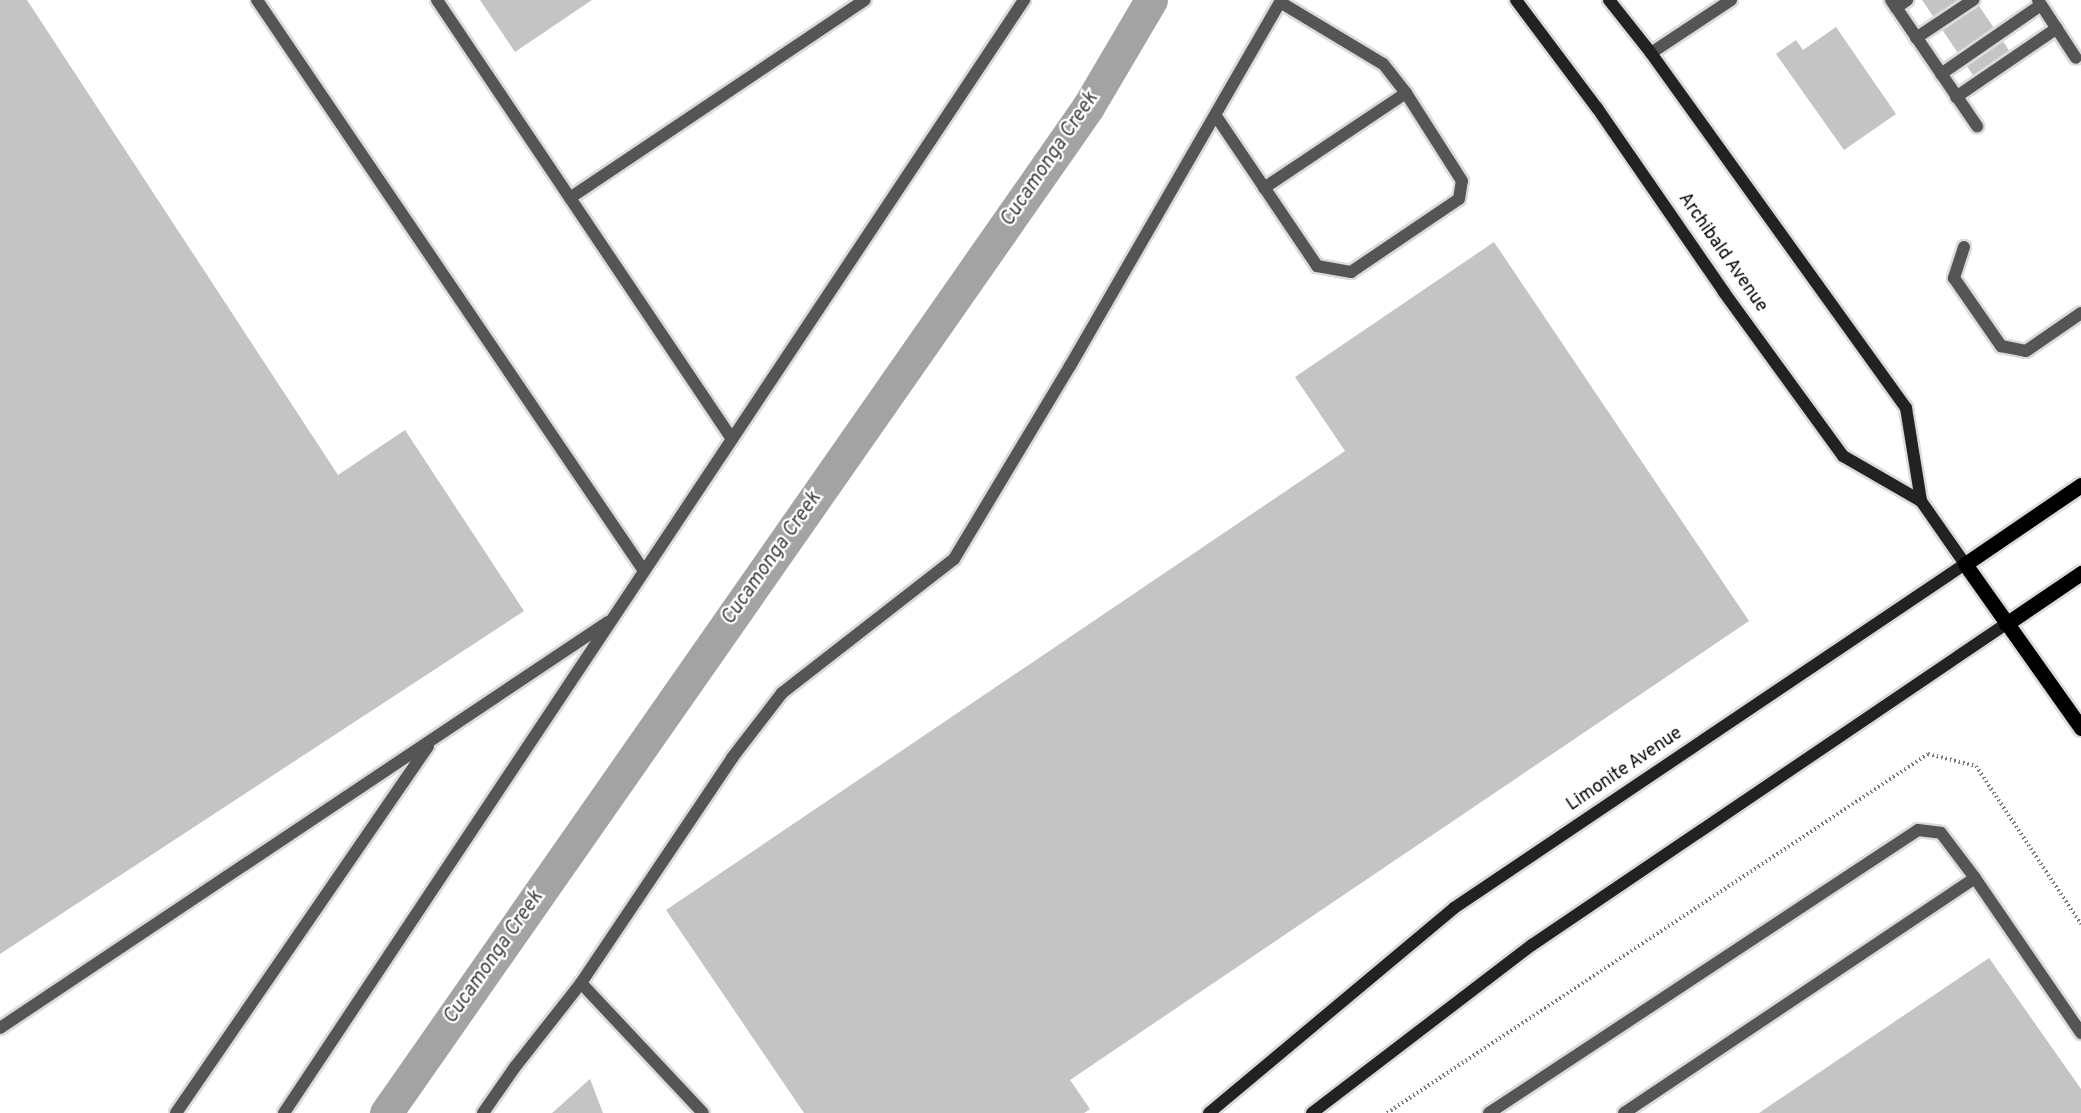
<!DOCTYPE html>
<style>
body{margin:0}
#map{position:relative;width:2081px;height:1113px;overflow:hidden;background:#fff;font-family:Overpass,sans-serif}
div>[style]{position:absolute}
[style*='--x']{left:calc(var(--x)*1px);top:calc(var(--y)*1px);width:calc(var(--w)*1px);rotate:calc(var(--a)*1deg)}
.canal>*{height:33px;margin:-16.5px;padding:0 16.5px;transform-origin:16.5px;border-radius:16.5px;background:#a3a3a3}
.building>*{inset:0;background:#c4c4c4}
.path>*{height:4px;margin-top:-2px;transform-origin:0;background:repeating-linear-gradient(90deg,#777 0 1.5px,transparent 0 4.5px)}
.roads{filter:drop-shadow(2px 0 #dbdbdb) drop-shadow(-2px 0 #dbdbdb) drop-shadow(0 2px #dbdbdb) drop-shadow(0 -2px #dbdbdb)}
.lane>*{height:12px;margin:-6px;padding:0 6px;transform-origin:6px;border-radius:6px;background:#555}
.secondary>*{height:12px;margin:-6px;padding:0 6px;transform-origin:6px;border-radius:6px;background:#222}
.primary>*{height:15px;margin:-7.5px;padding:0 7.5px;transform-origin:7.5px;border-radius:7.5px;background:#000}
span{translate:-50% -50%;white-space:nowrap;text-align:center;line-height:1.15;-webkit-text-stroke:4.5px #fff;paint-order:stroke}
.street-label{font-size:18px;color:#000}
.water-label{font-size:20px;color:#444;font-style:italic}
</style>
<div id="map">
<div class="canal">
<div style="--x:386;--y:1113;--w:1227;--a:-55.09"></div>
<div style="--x:1088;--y:107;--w:124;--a:-59.5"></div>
</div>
<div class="building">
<div style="clip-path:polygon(0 0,27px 0,338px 475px,405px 430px,524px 611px,0 954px)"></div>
<div style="clip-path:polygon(480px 0,592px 0,515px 52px)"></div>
<div style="clip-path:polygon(1922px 0,1975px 0,2017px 62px,1981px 87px)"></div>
<div style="clip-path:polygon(1836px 27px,1896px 114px,1844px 150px,1776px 54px,1796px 40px,1803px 50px)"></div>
<div style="clip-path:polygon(1494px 242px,1749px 621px,1070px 1080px,1090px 1109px,1084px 1113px,804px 1113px,666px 910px,1345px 451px,1295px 377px)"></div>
<div style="clip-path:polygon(1989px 958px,2081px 1089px,2081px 1113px,1759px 1113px)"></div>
<div style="clip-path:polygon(590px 1079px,603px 1113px,552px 1113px)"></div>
</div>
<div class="path">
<div style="--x:1387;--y:1113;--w:649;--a:-33.57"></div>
<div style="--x:1928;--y:754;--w:49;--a:14"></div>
<div style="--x:1976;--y:766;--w:190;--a:56.4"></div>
</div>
<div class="roads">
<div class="lane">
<div style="--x:257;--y:0;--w:690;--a:55.87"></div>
<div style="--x:437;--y:0;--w:529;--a:56.1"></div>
<div style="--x:1891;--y:0;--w:153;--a:55.7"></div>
<div style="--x:2038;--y:0;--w:69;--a:56.8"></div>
<div style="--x:1896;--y:8;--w:14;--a:-36"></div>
<div style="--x:1916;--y:38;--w:69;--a:-33.7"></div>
<div style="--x:1651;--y:53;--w:96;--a:-33.5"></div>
<div style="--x:1941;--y:74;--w:121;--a:-34.6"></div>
<div style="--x:1956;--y:97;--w:122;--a:-34.3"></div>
<div style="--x:1216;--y:116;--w:181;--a:56"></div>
<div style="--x:1317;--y:266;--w:35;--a:10"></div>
<div style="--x:1351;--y:272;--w:130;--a:-34.1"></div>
<div style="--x:1459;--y:199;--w:18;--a:-81"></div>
<div style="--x:1462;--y:181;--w:104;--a:-122.5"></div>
<div style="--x:1406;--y:93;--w:37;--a:-128"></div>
<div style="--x:1383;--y:64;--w:120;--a:-149"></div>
<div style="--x:1264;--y:188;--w:171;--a:-33.8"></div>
<div style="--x:570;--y:198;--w:355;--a:-33.9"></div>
<div style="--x:1964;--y:247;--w:33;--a:108"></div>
<div style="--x:1954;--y:278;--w:83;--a:55.3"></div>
<div style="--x:2001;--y:346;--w:25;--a:11"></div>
<div style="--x:2026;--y:351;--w:67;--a:-34.6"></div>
<div style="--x:581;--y:983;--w:178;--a:46.8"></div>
<div style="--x:0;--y:1028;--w:731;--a:-33.73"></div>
<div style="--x:176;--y:1113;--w:445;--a:-55.5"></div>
<div style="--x:284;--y:1113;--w:1337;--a:-56.38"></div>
<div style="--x:483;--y:1113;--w:56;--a:-55.2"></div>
<div style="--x:515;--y:1067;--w:107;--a:-51.8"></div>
<div style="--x:581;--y:983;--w:271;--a:-56.1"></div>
<div style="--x:732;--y:758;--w:82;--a:-52.4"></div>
<div style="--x:782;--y:693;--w:218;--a:-37.9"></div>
<div style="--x:954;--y:559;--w:225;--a:-59"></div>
<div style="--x:1070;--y:366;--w:422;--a:-60"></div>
<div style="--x:1489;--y:1113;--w:514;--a:-33.41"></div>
<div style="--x:1918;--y:830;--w:23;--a:7"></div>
<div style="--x:1941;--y:833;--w:56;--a:52.9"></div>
<div style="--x:1624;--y:1113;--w:422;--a:-33.8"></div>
<div style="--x:1975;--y:878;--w:188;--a:55.6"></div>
</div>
<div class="secondary">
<div style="--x:1609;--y:0;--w:68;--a:51.6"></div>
<div style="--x:1651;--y:53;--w:437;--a:54.3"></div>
<div style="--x:1906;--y:408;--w:94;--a:80.8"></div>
<div style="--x:1209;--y:1113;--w:319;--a:-39.9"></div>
<div style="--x:1454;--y:908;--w:616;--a:-33.95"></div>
<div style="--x:1965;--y:564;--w:77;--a:-124.9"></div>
<div style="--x:1921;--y:501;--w:90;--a:-150"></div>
<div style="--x:1843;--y:456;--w:203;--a:-126"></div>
<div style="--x:1724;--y:292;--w:224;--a:-124.6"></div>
<div style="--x:1597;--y:108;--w:135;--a:-126.9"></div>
<div style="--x:1312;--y:1113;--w:277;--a:-37.4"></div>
<div style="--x:1532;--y:945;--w:572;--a:-34.11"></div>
</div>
<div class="primary">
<div style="--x:2081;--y:485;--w:140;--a:145.7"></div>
<div style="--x:1965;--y:564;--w:201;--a:54.7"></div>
<div style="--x:2006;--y:624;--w:91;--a:-34.2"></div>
</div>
</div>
<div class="street-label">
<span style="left:1722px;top:253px;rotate:55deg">Archibald Avenue</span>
<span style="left:1625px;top:770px;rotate:-34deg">Limonite Avenue</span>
</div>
<div class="water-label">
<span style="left:1050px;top:160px;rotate:-56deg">Cucamonga Creek</span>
<span style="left:772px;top:559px;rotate:-55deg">Cucamonga Creek</span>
<span style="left:494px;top:958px;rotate:-55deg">Cucamonga Creek</span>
</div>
</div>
